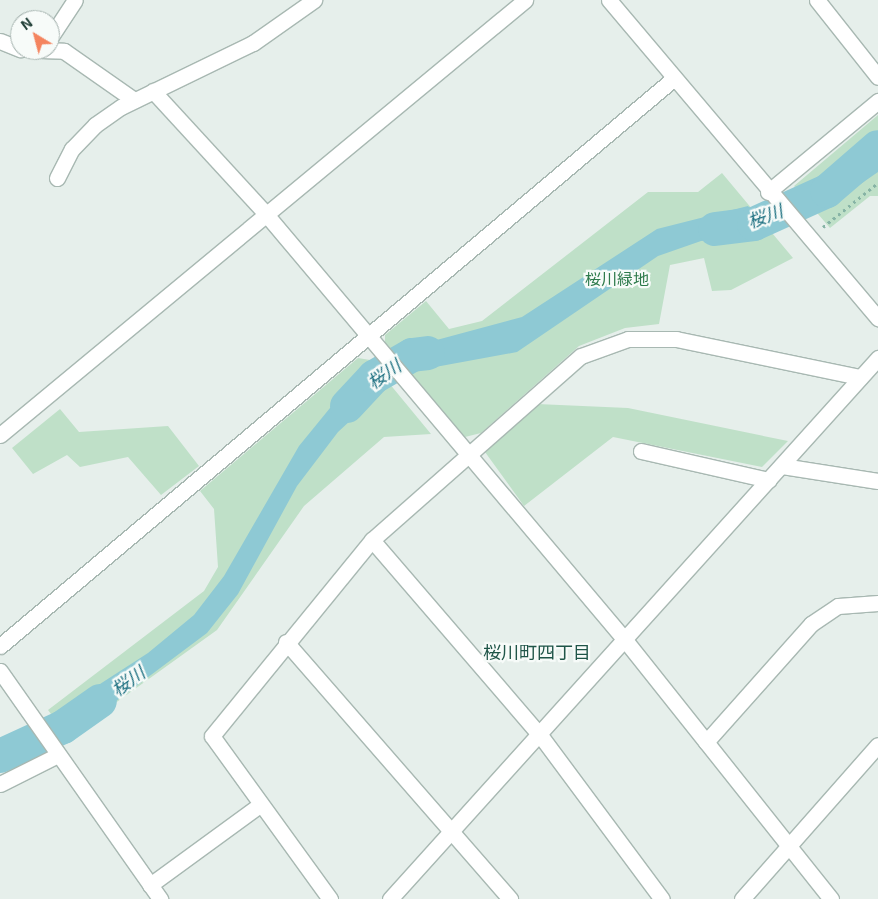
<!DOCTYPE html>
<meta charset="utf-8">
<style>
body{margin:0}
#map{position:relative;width:878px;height:899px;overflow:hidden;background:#e6efeb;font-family:"Exo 2","Noto Sans JP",sans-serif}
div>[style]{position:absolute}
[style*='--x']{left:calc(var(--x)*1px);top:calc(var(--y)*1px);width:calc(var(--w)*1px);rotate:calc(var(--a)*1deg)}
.green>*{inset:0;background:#bfe0c8}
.water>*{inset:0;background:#8ec9d4}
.river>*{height:34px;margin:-17px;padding:0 17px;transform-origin:17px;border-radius:17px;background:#8ec9d4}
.path>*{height:3px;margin-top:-1.5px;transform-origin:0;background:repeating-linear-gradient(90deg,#86b3a5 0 2.5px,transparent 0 6.5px)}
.roads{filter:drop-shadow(1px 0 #a8b8b2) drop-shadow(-1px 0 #a8b8b2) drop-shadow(0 1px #a8b8b2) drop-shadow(0 -1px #a8b8b2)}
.minor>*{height:15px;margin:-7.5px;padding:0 7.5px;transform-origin:7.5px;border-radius:7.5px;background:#fff}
span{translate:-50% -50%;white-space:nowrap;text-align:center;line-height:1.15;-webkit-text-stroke:4.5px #f7fbf9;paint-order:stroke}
.park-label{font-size:16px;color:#2d7a4b}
.water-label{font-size:18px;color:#1c6f80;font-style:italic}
.neighbourhood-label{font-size:18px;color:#1f5548}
.north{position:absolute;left:10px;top:10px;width:50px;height:50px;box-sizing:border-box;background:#f7fbf9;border:1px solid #a3b1ad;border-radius:50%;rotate:323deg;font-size:14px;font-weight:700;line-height:20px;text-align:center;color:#24423a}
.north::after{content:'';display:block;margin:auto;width:18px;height:22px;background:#f4845f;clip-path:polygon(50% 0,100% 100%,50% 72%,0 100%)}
</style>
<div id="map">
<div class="green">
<div style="clip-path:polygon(878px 115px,878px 196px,870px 196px,830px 228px,794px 186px)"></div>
<div style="clip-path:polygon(722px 173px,793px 258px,731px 290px,712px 291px,704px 258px,670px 265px,659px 324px,625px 328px,579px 346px,481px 433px,465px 437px,385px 345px,385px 335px,426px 301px,449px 329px,482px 321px,648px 192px,698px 192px)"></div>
<div style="clip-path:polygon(358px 358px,370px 360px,431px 434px,384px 437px,304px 506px,217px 630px,68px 737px,48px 710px,204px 591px,218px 567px,214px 509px,200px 491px)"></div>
<div style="clip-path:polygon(537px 404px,628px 408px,788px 441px,762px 467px,613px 437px,524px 506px,485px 452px,488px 444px)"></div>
<div style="clip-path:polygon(60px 409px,79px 432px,168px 426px,199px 466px,161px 495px,128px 457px,80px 467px,67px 455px,33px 474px,12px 448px)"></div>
</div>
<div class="water">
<div style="clip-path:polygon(878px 134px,878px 172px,820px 212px,802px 193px)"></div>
<div style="clip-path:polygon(748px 206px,773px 234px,701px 241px,658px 256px,517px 352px,408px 372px,392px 352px,522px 317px,657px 229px)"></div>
<div style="clip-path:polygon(375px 367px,390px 384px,338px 432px,297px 486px,238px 594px,207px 633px,68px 737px,52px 715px,148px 653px,194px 615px,224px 576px,299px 446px,330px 408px)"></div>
<div style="clip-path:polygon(23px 739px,34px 752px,0 764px,0 749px)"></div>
</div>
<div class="river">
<div style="--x:715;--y:229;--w:39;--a:-7"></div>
<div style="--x:754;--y:224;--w:80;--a:-24.3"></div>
<div style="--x:827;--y:191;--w:67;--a:-40.8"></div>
<div style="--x:347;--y:406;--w:40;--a:-47"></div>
<div style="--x:374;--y:377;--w:44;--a:-30.1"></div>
<div style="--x:412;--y:355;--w:16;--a:-7"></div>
<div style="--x:0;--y:756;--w:69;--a:-24.7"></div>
<div style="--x:63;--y:727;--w:45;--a:-35.1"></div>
</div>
<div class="path">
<div style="--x:823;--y:227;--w:70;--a:-38.7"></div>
</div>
<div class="roads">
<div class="minor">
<div style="--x:609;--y:0;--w:417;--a:49.8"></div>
<div style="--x:817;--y:0;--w:98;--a:51.6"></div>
<div style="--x:50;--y:38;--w:45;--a:-56.7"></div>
<div style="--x:0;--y:41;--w:22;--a:22"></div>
<div style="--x:40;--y:50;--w:24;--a:2"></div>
<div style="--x:64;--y:51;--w:85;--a:35"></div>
<div style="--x:153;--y:91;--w:166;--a:47.4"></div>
<div style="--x:265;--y:213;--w:559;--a:49.87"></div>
<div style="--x:625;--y:640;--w:331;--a:51.5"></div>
<div style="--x:57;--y:178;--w:33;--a:-63"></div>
<div style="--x:72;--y:149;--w:33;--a:-46"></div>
<div style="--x:95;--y:125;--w:32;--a:-35"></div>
<div style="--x:121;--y:107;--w:147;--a:-25.9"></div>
<div style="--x:253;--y:43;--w:75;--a:-35.2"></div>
<div style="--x:768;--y:192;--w:143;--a:-39.6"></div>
<div style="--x:0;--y:435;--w:682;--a:-39.64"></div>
<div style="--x:641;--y:451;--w:131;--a:12.8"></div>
<div style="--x:782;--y:466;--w:97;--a:8.9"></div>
<div style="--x:372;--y:540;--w:257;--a:49.3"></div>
<div style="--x:540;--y:735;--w:204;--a:53.4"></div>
<div style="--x:286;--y:642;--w:341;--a:48.9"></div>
<div style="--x:0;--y:646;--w:880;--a:-40.11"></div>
<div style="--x:0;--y:671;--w:279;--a:54.9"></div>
<div style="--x:706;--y:742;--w:158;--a:-48.3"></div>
<div style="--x:811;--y:624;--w:32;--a:-34"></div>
<div style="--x:838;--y:606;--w:40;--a:-4.3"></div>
<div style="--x:0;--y:784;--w:65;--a:-26.6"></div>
<div style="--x:150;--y:885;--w:137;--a:-36.1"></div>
<div style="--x:330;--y:899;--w:201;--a:-125.9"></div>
<div style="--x:212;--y:736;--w:253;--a:-50.8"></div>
<div style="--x:372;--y:540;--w:278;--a:-41.4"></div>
<div style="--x:581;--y:356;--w:50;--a:-19.9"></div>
<div style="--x:628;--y:339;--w:48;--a:0"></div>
<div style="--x:676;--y:339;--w:188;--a:11.7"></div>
<div style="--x:390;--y:899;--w:729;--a:-47.95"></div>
<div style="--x:742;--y:899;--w:205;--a:-48.6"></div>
</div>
</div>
<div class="park-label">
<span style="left:617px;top:279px">桜川緑地</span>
</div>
<div class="water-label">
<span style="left:765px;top:216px;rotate:-20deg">桜川</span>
<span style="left:384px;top:374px;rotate:-35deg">桜川</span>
<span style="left:128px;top:681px;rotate:-36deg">桜川</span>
</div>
<div class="neighbourhood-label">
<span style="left:537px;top:652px">桜川町四丁目</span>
</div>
<div class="north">N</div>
</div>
